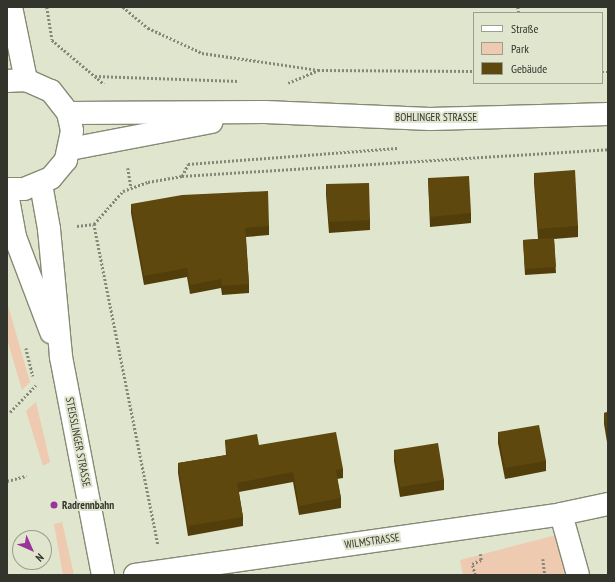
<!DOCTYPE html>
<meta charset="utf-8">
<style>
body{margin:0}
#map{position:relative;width:615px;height:582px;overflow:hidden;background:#e0e5ce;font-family:"PT Sans Narrow",sans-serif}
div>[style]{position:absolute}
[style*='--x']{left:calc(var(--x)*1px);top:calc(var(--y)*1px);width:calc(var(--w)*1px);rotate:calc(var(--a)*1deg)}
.green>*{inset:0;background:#eecab1}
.path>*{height:2.5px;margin-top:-1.25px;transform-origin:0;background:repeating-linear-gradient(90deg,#858879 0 2px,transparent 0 4px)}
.roads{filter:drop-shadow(1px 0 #868a75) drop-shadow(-1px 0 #868a75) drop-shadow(0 1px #868a75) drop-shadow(0 -1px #868a75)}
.minor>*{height:22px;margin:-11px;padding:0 11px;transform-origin:11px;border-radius:11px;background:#fff}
.wall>*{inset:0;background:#513e0b}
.building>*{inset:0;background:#5e480d}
.dots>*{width:11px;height:11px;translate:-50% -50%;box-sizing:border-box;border:2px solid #e0e5ce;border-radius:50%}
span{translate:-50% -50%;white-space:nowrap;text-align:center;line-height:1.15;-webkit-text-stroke:4px #e0e5ce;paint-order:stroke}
.street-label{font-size:11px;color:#33352c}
.poi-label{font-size:11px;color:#33352c;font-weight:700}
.left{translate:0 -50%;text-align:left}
.frame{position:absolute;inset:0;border:8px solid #33352c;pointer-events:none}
.legend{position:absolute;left:473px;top:12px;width:130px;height:72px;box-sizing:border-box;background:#e0e5ce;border:1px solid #9b9f8d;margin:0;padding:5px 7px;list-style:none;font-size:12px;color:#33352c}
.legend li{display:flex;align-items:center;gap:8px;height:20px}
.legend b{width:20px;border:1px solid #9b9f8d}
.north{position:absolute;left:12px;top:530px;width:40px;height:40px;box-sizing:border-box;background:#e0e5ce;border:1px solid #9b9f8d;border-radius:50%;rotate:135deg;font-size:11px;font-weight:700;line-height:16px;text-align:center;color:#33352c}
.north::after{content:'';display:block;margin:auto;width:14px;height:18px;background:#98349a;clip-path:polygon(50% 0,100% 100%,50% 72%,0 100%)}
</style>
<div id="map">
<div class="green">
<div style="clip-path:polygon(7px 302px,30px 382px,22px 390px,7px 339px)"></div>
<div style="clip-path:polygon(36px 402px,50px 462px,43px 466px,26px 411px)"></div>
<div style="clip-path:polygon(62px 522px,74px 575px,63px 575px,54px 524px)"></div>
<div style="clip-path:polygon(560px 534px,571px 575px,463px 575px,460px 560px)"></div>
</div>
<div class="path">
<div style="--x:47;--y:7;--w:33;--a:81"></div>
<div style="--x:52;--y:40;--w:68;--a:40.2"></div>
<div style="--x:123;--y:7;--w:33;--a:40"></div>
<div style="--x:148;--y:28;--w:60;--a:24.8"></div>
<div style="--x:202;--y:53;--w:117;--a:8.3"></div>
<div style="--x:318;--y:70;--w:156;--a:0.4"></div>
<div style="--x:518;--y:7;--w:6;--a:81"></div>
<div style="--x:602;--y:72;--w:6;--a:0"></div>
<div style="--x:95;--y:76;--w:144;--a:2"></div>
<div style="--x:288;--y:83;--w:33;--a:-23"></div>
<div style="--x:128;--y:168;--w:20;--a:81"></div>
<div style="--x:182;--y:176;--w:13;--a:-63"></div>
<div style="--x:188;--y:164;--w:210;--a:-4.4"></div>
<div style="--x:94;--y:224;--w:326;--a:78.7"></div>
<div style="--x:77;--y:226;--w:17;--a:-7"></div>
<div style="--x:94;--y:224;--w:44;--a:-48.7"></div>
<div style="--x:123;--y:191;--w:27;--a:-20"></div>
<div style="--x:148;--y:182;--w:35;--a:-10"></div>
<div style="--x:182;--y:176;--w:427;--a:-3.6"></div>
<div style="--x:26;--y:348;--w:29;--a:76"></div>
<div style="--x:10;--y:412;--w:37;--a:-46"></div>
<div style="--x:7;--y:481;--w:20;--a:-15"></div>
<div style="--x:543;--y:559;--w:16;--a:83"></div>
<div style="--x:475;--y:575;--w:11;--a:-105"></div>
<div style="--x:472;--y:564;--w:10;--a:-24"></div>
<div style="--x:481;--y:560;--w:6;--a:-99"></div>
</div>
<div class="roads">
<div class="minor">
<div style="--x:11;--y:7;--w:75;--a:78.4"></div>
<div style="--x:7;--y:81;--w:19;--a:-3"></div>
<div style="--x:26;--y:80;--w:27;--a:24"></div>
<div style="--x:51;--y:91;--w:28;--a:52"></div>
<div style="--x:68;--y:113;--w:18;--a:77"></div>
<div style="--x:72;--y:131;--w:30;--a:102"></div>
<div style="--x:66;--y:160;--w:23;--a:130"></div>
<div style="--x:51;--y:178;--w:29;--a:158"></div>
<div style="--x:24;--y:189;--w:17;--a:180"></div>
<div style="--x:68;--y:113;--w:197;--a:-0.3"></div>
<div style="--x:265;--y:112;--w:165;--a:2.4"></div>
<div style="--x:430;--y:119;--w:178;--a:-1.6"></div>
<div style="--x:70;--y:149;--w:144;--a:-10.8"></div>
<div style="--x:41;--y:184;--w:46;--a:79.9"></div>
<div style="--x:49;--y:229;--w:129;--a:84.6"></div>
<div style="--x:61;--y:357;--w:222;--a:79.1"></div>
<div style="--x:7;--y:193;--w:45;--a:79.7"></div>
<div style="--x:15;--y:237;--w:102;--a:69.2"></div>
<div style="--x:561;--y:514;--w:63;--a:74.4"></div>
<div style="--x:135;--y:575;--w:430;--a:-8.1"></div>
<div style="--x:561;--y:514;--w:48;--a:-12"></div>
</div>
</div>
<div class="wall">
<div style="clip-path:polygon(534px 173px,578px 226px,578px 237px,554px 239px,556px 273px,525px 275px,523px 240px,538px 239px,534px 183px)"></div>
<div style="clip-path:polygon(428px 178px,471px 213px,471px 223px,430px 227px)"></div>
<div style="clip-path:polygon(326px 184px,370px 220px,370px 230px,329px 233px,326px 195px)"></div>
<div style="clip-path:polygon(131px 204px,269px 226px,269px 235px,246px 237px,249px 284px,249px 293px,222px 295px,221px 288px,190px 294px,187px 277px,144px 285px,131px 213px)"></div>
<div style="clip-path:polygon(608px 412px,608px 448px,604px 424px,604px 413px)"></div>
<div style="clip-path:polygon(498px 432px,546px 461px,546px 471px,505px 479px,498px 443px)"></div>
<div style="clip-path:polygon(225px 440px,259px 445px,343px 469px,343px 478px,337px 479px,341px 498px,341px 508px,299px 515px,293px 482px,239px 492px,243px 517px,243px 526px,188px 536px,178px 473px,178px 463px,226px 455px)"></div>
<div style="clip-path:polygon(394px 450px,444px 480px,444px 490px,400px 497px,394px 461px)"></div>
</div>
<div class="building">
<div style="clip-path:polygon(575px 170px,578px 226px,538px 229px,534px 173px)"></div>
<div style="clip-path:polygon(469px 176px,471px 213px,430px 217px,428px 178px)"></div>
<div style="clip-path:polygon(369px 183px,370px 220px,329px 222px,326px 184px)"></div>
<div style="clip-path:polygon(268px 191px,269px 226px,245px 228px,249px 284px,222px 286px,221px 279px,190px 285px,187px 268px,144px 276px,131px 204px,182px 195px)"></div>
<div style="clip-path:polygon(554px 238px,556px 267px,525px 269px,523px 240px)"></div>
<div style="clip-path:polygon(608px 412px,608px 437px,604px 413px)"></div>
<div style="clip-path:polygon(539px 425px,546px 461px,505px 468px,498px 432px)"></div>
<div style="clip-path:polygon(336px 432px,343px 469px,336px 470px,341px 498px,299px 506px,293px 472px,237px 483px,243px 517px,188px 526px,178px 463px,227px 455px,225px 440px,257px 434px,259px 445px)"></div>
<div style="clip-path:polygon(438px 443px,444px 480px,400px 487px,394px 450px)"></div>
</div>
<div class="dots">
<div style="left:54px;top:505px;background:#98349a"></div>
</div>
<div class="street-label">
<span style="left:436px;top:117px">BOHLINGER STRASSE</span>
<span style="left:78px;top:442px;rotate:79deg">STEISSLINGER STRASSE</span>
<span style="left:372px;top:541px;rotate:-8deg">WILMSTRASSE</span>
</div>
<div class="poi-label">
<span class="left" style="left:62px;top:505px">Radrennbahn</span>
</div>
<div class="frame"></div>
<ul class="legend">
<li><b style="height:5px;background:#fff"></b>Straße</li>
<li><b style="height:11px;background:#eecab1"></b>Park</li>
<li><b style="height:11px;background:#5e480d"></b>Gebäude</li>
</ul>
<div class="north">N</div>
</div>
